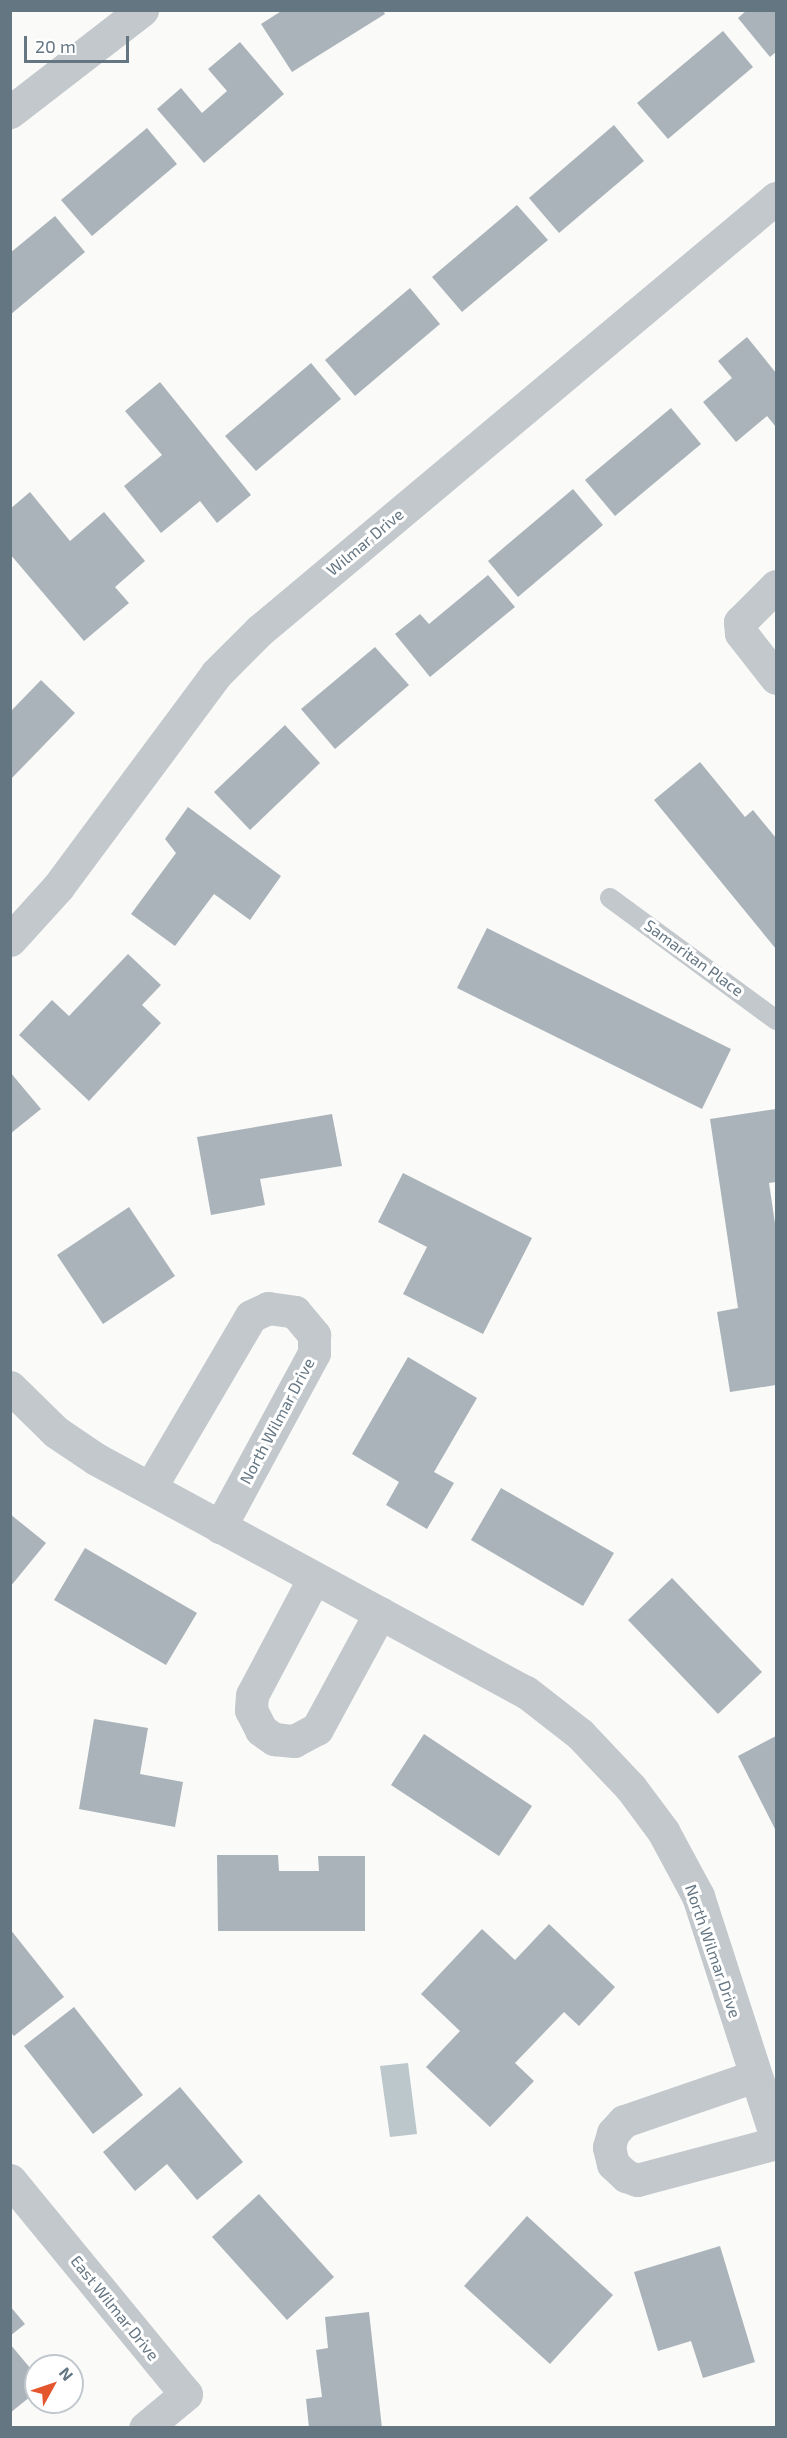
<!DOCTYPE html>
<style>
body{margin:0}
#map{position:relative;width:787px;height:2438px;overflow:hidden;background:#fafaf8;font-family:"Exo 2",sans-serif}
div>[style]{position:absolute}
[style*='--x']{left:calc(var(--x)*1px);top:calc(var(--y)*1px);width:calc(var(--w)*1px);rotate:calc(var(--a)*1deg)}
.water>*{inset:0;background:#bbc7cb}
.building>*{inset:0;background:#aab3b9}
.service>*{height:20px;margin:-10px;padding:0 10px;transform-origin:10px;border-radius:10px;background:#c3c8cc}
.minor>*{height:33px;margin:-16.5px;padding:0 16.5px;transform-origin:16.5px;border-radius:16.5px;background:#c3c8cc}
span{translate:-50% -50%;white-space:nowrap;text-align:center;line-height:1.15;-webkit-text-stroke:6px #fff;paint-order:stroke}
.street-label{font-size:16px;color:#657683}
.frame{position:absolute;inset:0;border:12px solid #657683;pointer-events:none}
.north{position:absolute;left:24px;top:2354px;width:60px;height:60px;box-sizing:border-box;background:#fff;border:2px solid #c1c8cd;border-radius:50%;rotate:50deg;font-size:16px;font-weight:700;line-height:24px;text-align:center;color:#657683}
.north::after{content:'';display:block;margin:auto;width:21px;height:27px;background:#e4572e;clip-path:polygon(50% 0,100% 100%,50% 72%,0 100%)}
.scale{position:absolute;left:24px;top:36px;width:105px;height:27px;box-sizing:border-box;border:3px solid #657683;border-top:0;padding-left:8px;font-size:18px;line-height:21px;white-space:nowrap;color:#657683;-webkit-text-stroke:4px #fff;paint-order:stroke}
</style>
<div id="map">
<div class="water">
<div style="clip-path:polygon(408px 2063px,417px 2134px,390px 2137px,380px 2066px)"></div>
</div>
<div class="building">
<div style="clip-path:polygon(283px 10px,383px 10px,385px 14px,292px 72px,261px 24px)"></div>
<div style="clip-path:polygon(747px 10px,776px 10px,776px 52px,770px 57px,738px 18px)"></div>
<div style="clip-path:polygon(723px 31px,753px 67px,668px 139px,637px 103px)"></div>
<div style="clip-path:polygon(240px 42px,284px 94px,204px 163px,157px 109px,181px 88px,202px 113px,227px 91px,208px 69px)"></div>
<div style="clip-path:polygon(614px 125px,644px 161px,559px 233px,529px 198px)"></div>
<div style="clip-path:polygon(147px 128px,177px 164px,92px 236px,61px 200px)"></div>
<div style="clip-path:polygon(517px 205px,548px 240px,462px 312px,432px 277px)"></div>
<div style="clip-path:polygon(55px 216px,85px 252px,10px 315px,10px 253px)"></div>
<div style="clip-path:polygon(410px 288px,440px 324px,355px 396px,325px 360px)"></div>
<div style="clip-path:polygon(747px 337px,776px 373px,776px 427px,767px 416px,736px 442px,703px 402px,732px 378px,718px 361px)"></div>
<div style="clip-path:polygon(311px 363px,341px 399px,256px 471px,225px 436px)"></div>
<div style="clip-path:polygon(160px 382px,251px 495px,217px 523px,200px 501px,161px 533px,124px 486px,162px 455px,125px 411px)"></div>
<div style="clip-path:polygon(671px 408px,701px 444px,615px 516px,585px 480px)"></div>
<div style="clip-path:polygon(573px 489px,603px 525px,518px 597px,488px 561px)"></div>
<div style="clip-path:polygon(30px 492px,70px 541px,104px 512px,145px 561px,115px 587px,129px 603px,84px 641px,10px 554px,10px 509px)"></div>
<div style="clip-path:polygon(488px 575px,515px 607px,430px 677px,395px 634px,420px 614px,429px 624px)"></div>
<div style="clip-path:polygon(375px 647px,409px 685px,335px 749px,301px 709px)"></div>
<div style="clip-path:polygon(41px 680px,75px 713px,10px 780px,10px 712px)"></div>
<div style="clip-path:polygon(285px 725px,320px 763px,250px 830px,214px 792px)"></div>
<div style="clip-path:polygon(700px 762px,745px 817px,753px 810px,776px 838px,776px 949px,654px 800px)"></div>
<div style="clip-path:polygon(188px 807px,281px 876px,250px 920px,214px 894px,175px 946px,131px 914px,176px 853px,165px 839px)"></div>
<div style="clip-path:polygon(487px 928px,731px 1049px,702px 1109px,457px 988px)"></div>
<div style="clip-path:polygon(128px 954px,161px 985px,142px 1005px,161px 1023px,89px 1101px,19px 1035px,52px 1000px,69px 1016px)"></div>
<div style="clip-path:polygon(10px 1072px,41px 1109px,10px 1134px)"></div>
<div style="clip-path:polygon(776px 1109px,776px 1182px,769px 1183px,776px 1230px,776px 1385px,730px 1392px,717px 1312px,738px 1308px,710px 1119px)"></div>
<div style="clip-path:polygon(332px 1114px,342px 1166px,260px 1179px,265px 1205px,211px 1215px,197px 1137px)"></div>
<div style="clip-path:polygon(403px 1173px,532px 1238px,483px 1334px,403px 1294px,427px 1247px,378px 1222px)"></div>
<div style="clip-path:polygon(129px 1207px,175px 1276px,103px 1324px,57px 1255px)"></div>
<div style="clip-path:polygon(408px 1357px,477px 1398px,434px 1472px,454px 1483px,427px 1529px,386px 1505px,399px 1482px,352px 1454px)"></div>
<div style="clip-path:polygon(501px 1488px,614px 1553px,583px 1606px,471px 1540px)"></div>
<div style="clip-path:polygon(10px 1514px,46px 1543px,10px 1587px)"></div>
<div style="clip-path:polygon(85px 1548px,197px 1613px,166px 1665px,54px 1600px)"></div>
<div style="clip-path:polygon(672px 1578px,762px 1672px,718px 1714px,628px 1620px)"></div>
<div style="clip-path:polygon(94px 1719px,148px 1728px,140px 1774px,183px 1782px,175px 1827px,79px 1809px)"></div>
<div style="clip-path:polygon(424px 1734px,532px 1806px,499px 1856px,391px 1785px)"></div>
<div style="clip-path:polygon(776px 1736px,776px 1831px,738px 1756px)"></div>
<div style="clip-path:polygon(217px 1855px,278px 1855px,279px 1871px,319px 1871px,318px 1856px,365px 1856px,365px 1931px,218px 1931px)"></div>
<div style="clip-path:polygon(549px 1924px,615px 1987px,579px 2026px,564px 2012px,515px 2063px,534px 2081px,490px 2127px,426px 2067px,460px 2031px,421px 1994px,482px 1929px,515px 1960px)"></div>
<div style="clip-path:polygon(10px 1929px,64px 1997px,14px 2036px,10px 2032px)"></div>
<div style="clip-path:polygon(74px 2007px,143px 2095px,93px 2134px,24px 2046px)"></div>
<div style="clip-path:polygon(180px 2087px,243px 2162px,197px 2200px,167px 2164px,135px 2191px,103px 2152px)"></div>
<div style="clip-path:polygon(259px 2194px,334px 2277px,287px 2320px,212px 2237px)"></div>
<div style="clip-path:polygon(527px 2216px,613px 2295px,550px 2364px,464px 2286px)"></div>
<div style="clip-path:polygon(720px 2246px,755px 2362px,703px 2378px,691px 2341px,658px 2351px,634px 2272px)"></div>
<div style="clip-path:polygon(10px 2306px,25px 2324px,10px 2336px)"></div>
<div style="clip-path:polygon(369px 2312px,382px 2428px,309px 2428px,306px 2399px,322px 2397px,316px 2350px,328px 2348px,325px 2317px)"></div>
<div style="clip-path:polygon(10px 2344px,36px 2375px,36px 2392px,10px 2413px)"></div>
</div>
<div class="service">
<div style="--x:610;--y:898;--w:206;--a:36.3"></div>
</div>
<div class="minor">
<div style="--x:10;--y:112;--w:167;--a:-37.7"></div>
<div style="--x:776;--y:586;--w:51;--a:135"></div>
<div style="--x:740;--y:622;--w:11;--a:85"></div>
<div style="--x:741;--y:633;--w:57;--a:52.1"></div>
<div style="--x:10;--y:940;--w:72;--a:-47.8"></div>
<div style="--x:58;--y:887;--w:265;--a:-53.4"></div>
<div style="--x:216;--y:674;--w:62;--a:-45"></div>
<div style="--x:260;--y:630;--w:673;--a:-39.94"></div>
<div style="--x:10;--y:1387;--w:64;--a:44.4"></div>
<div style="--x:56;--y:1432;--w:48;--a:34"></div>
<div style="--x:96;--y:1459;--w:489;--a:28.5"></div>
<div style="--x:526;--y:1692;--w:68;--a:37.9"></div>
<div style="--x:580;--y:1734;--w:74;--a:46.6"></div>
<div style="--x:631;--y:1788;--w:54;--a:53.3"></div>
<div style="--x:663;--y:1831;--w:74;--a:61.7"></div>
<div style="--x:698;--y:1896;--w:253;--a:72.1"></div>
<div style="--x:150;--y:1488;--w:199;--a:-59.6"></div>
<div style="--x:251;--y:1316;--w:19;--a:-25"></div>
<div style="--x:268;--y:1308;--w:27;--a:8"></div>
<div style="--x:295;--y:1312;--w:30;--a:50"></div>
<div style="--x:314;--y:1335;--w:18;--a:90"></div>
<div style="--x:314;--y:1353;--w:198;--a:118.4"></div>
<div style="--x:314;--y:1578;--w:132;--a:117.9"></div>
<div style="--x:252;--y:1695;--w:15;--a:94"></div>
<div style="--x:251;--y:1710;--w:22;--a:63"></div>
<div style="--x:261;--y:1730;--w:16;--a:35"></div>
<div style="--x:274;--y:1739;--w:20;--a:6"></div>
<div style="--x:294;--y:1741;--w:26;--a:-28"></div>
<div style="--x:317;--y:1729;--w:132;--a:-61.5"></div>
<div style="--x:755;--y:2076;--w:139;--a:161"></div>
<div style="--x:624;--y:2121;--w:16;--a:133"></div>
<div style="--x:613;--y:2133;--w:15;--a:106"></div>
<div style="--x:609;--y:2147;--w:17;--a:77"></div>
<div style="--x:613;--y:2164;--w:18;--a:43"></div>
<div style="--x:626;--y:2176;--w:12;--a:20"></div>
<div style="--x:637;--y:2180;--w:144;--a:-14.9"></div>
<div style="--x:10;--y:2180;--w:277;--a:50.6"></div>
<div style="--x:186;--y:2394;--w:53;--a:140.3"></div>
</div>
<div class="street-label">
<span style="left:365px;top:542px;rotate:-40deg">Wilmar Drive</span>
<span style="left:694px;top:958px;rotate:36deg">Samaritan Place</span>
<span style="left:277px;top:1421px;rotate:-62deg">North Wilmar Drive</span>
<span style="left:713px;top:1951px;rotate:71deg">North Wilmar Drive</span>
<span style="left:115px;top:2308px;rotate:51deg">East Wilmar Drive</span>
</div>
<div class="frame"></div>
<div class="north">N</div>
<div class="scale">20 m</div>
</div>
